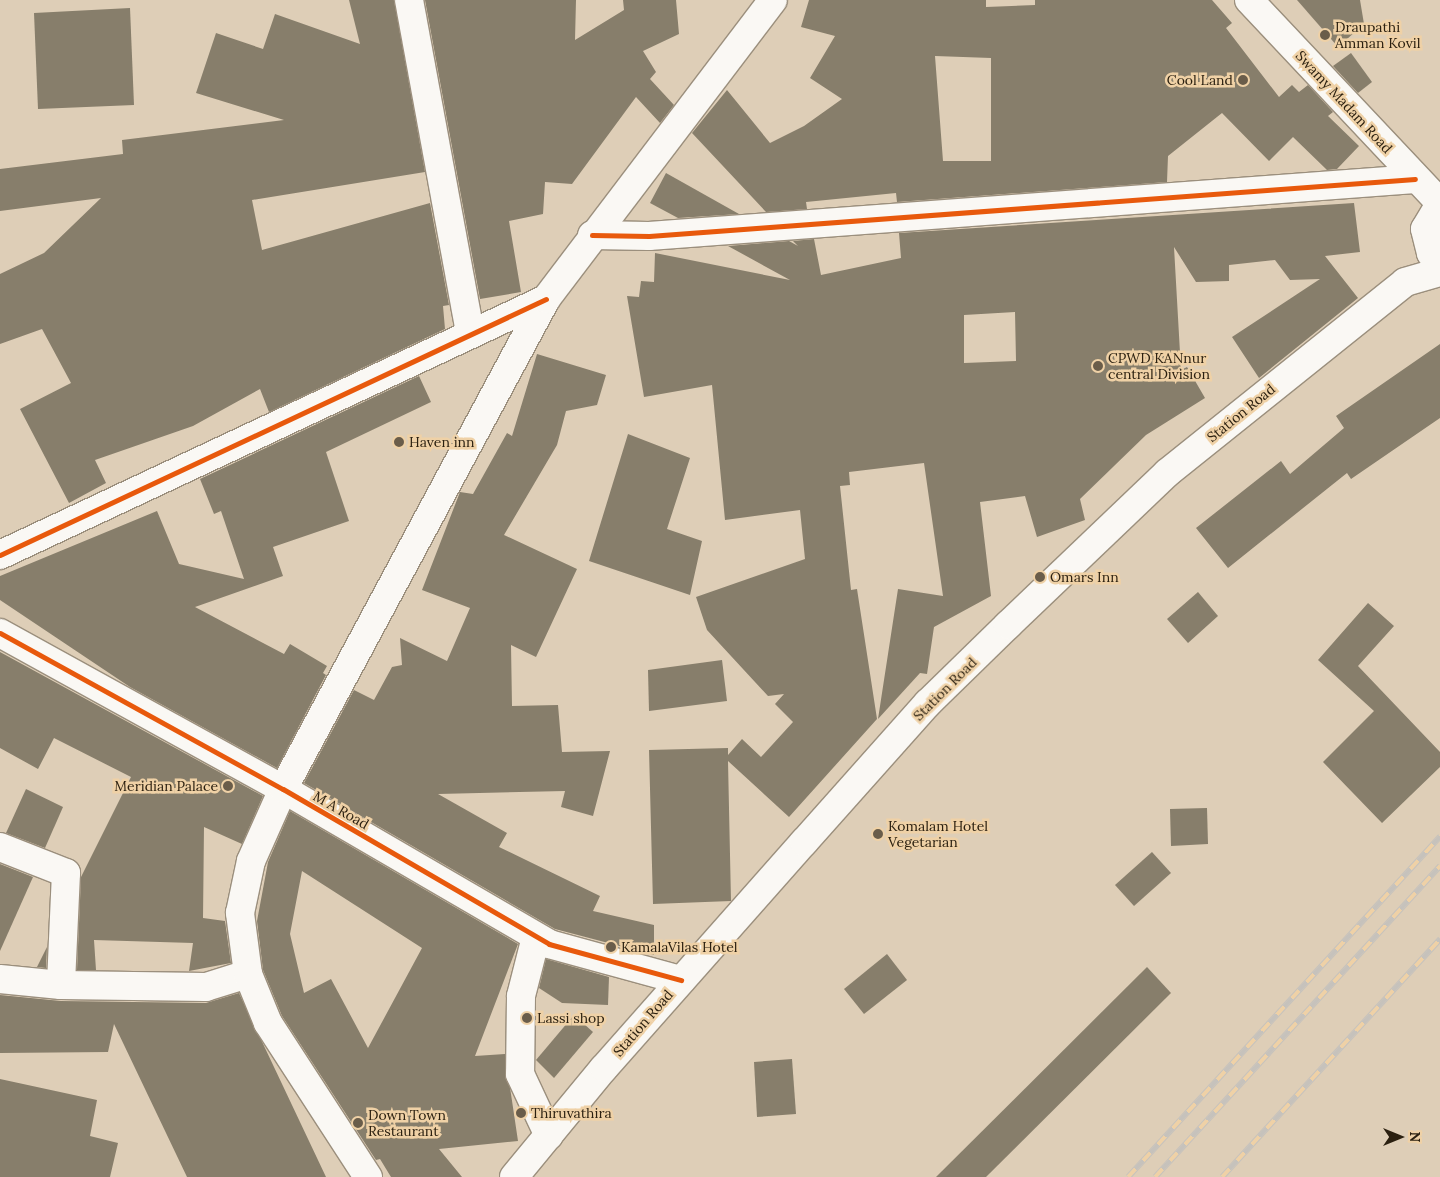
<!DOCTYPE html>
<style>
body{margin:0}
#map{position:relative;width:1440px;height:1177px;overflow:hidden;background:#deceb7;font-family:Lora,serif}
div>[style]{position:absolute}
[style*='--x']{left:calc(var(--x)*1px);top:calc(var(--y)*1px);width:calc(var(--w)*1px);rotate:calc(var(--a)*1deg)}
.building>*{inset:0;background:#877e6b}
.roads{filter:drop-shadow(1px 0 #9b8f7d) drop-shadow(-1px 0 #9b8f7d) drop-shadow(0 1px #9b8f7d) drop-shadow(0 -1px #9b8f7d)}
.minor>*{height:28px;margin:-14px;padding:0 14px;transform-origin:14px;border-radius:14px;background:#faf8f4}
.major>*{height:28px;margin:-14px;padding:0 14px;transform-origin:14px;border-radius:14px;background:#faf8f4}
.rail>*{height:5.5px;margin-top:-2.75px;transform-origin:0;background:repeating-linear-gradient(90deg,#efd1a6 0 11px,#c6c2bc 0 22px);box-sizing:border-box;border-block:1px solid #c6c2bc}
.cycleway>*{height:5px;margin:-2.5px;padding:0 2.5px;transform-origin:2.5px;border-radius:2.5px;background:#e8590c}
.dots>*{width:14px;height:14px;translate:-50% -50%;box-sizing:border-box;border:2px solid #efd1a6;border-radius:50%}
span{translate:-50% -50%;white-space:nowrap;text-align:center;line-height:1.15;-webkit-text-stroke:5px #efd1a6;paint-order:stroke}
.poi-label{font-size:14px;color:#2b2010}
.left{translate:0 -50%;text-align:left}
.right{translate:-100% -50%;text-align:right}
.street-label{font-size:14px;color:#2b2010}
.north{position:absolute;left:1375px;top:1112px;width:50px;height:50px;-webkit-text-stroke:4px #efd1a6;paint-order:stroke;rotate:90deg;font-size:14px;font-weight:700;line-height:20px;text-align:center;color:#2b2010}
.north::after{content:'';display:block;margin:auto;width:18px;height:22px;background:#2b2010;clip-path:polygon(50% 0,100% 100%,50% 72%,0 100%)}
</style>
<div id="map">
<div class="building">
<div style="clip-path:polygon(349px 0,394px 0,425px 172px,252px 200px,262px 250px,430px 203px,449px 305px,443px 306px,445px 329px,269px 412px,260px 389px,193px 426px,95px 460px,106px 483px,69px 503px,20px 409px,71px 383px,42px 329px,0 344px,0 274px,44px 253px,101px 198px,0 211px,0 169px,123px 154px,122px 140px,284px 120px,196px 93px,216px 33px,263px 49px,275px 14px,360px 44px)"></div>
<div style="clip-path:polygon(425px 0,576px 0,575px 40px,624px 10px,623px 0,676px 0,679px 34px,643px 51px,656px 72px,650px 79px,674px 105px,660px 123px,636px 97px,572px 184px,545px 182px,543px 214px,509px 221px,521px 292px,480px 299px)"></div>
<div style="clip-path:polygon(evenodd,809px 0,986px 0,986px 7px,1035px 5px,1035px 0,1212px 0,1232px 23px,1226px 28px,1279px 97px,1292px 85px,1299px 92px,1308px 85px,1333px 112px,1328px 116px,1359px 146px,1337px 169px,1327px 170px,1293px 137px,1269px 161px,1222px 113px,1168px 156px,1167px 182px,897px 202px,896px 193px,806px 202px,807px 209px,766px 212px,692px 133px,727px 90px,770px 143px,804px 126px,842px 99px,810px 78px,835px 36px,801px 27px,809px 0,935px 56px,991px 58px,991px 161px,943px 161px,935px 56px)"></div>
<div style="clip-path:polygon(1297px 0,1360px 0,1364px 24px,1338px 47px)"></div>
<div style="clip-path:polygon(130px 8px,134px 105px,38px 109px,34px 13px)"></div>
<div style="clip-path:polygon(1351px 53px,1372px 82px,1358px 93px,1333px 66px)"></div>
<div style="clip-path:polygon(666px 173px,739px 214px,678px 218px,650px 203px)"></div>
<div style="clip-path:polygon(evenodd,1354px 203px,1360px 252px,1325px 256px,1358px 298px,1259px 378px,1232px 337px,1320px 279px,1290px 280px,1275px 260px,1229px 265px,1229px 281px,1196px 282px,1174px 247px,1181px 370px,1187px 367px,1205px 398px,1146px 435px,1080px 499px,1085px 520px,1037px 537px,1025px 496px,980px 502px,991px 596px,934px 627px,927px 674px,920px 673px,878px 719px,898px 589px,943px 596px,924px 463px,849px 472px,850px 485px,840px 486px,851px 590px,857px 589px,877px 719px,789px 817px,728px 761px,731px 901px,653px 904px,649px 750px,728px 748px,728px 755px,742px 739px,761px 757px,793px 722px,775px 704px,784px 694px,768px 696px,707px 630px,696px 597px,805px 559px,800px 510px,725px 520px,712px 385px,644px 397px,627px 296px,639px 297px,641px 281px,654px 282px,655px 253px,790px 280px,728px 246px,789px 241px,798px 246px,793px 241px,814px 239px,821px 275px,901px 258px,899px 233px,1354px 203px,1015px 312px,1016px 361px,964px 363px,964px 315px,1015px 312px)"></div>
<div style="clip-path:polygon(1440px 344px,1440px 418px,1351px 479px,1347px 473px,1228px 568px,1196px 528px,1281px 461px,1290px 474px,1344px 428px,1336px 416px)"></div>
<div style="clip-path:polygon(537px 354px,606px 375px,597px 405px,566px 411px,557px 445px,504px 535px,577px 569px,536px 657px,511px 645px,512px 706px,558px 705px,562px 752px,610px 751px,593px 816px,561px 807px,565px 791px,438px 794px,507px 833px,499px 847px,600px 896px,593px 911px,654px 925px,654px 955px,555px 929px,304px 783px,354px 690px,374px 700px,392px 667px,402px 665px,400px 638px,447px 661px,470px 608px,422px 590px,460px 492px,473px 494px,507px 433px,512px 436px)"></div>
<div style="clip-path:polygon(419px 376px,431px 402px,326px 452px,349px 521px,273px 547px,283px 576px,195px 607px,284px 654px,290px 644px,327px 666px,323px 673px,326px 675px,277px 768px,130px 687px,0 600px,0 576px,157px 511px,179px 564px,244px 579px,221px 511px,214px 514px,200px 479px)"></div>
<div style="clip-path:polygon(628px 434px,690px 458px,667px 529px,702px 541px,690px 595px,589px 561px)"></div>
<div style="clip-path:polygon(1198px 592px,1218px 616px,1188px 643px,1167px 619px)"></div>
<div style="clip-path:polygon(1368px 603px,1394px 626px,1358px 666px,1440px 752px,1440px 767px,1382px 823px,1323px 762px,1374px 711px,1318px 660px)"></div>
<div style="clip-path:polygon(0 652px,263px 796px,242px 844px,204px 827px,203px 918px,225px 921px,231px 963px,189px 971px,193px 943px,94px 940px,96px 970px,77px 970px,81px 877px,131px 777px,54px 738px,38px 769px,0 748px)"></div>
<div style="clip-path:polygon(722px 660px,727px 701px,649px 711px,648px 670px)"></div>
<div style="clip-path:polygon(26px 789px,63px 807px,45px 848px,6px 833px)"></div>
<div style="clip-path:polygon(1207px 808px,1208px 844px,1171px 846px,1170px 809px)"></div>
<div style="clip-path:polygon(evenodd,290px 811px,518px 944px,475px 1056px,505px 1054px,518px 1141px,439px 1149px,462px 1177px,391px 1177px,380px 1159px,376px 1160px,282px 1016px,263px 970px,257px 921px,268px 862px,290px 811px,302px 871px,422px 948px,368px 1048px,331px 979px,304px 993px,290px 934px,302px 871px)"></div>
<div style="clip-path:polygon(1152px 852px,1171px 873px,1134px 906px,1115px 885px)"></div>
<div style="clip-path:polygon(0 864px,33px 877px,0 951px)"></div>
<div style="clip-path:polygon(47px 947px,46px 968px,37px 967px)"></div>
<div style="clip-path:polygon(887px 954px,907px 980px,864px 1014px,844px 989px)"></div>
<div style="clip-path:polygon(546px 959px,609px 977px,608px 1005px,562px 1003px,539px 988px)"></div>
<div style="clip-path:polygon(1147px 967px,1171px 993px,986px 1177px,936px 1177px)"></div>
<div style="clip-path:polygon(239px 993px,326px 1177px,187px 1177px,114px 1024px,108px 1052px,0 1053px,0 995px,61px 1001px,206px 1003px)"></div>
<div style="clip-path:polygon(574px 1015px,593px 1032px,554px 1078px,536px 1060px)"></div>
<div style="clip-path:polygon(792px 1059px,796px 1114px,757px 1117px,754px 1062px)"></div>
<div style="clip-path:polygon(0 1079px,97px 1100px,90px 1136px,118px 1143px,110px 1177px,0 1177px)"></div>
</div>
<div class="roads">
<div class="minor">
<div style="--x:409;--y:0;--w:339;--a:79.6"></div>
<div style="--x:592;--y:235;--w:57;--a:1"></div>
<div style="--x:649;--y:236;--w:768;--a:-4.26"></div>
<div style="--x:0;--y:555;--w:603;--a:-25.12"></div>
<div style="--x:0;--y:633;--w:323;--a:28.9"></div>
<div style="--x:283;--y:789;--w:308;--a:30.2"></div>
<div style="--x:549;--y:944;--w:137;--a:15.3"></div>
<div style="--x:0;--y:847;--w:71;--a:21.5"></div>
<div style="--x:66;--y:873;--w:112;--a:92.6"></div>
<div style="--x:61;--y:985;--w:145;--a:0.8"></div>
<div style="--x:206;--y:987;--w:44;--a:-17.2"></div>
<div style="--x:536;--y:937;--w:61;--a:104.3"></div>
<div style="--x:521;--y:996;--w:78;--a:90.7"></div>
<div style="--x:520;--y:1074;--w:68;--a:64.9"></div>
<div style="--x:0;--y:979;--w:61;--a:5.6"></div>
</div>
<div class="major">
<div style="--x:1249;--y:0;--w:279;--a:46.7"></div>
<div style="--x:1440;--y:204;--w:29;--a:121"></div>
<div style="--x:1425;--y:229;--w:25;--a:76"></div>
<div style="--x:1431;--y:253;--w:12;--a:42"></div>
<div style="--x:368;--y:1177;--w:184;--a:-123"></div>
<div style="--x:268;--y:1023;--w:53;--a:-112.2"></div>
<div style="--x:248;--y:974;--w:62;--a:-97.5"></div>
<div style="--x:240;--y:913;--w:53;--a:-78.1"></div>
<div style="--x:251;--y:861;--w:79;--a:-66"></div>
<div style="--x:283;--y:789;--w:556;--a:-61.78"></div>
<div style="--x:546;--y:299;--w:375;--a:-52.8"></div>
<div style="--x:514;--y:1177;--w:141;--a:-50.5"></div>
<div style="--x:604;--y:1068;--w:302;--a:-48.5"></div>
<div style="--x:804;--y:842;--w:186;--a:-48.3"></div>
<div style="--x:928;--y:703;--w:112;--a:-44.3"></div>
<div style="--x:1008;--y:625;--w:220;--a:-43.7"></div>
<div style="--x:1167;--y:473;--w:305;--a:-38.7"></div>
<div style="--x:1405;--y:282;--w:36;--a:-16"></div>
</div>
</div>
<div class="rail">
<div style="--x:1128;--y:1177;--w:462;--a:-47.5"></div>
<div style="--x:1155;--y:1177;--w:422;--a:-47.5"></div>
<div style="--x:1222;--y:1177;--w:323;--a:-47.5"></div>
</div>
<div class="cycleway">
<div style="--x:592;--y:235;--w:57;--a:1"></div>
<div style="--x:649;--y:236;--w:768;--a:-4.26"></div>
<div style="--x:0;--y:555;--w:603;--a:-25.12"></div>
<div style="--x:0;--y:633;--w:323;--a:28.9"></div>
<div style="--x:283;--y:789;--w:308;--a:30.2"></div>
<div style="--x:549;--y:944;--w:137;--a:15.3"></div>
</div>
<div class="dots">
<div style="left:1325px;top:35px;background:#6a5d4a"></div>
<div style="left:1243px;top:80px;background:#6a5d4a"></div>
<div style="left:1098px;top:366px;background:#6a5d4a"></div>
<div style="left:399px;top:442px;background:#6a5d4a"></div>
<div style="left:1040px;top:577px;background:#6a5d4a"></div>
<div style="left:228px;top:786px;background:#6a5d4a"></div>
<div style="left:878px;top:834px;background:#6a5d4a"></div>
<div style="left:611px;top:947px;background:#6a5d4a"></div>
<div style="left:527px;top:1018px;background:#6a5d4a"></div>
<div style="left:521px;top:1113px;background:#6a5d4a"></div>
<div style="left:358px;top:1123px;background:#6a5d4a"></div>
</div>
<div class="poi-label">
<span class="left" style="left:1335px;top:35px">Draupathi<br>Amman Kovil</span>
<span class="right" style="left:1233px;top:80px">Cool Land</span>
<span class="left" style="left:1108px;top:366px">CPWD KANnur<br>central Division</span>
<span class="left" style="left:409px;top:442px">Haven inn</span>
<span class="left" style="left:1050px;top:577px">Omars Inn</span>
<span class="right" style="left:218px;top:786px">Meridian Palace</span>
<span class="left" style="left:888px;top:834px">Komalam Hotel<br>Vegetarian</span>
<span class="left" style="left:621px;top:947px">KamalaVilas Hotel</span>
<span class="left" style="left:537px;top:1018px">Lassi shop</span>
<span class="left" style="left:531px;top:1113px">Thiruvathira</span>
<span class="left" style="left:368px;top:1123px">Down Town<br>Restaurant</span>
</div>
<div class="street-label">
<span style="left:1344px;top:102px;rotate:47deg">Swamy Madam Road</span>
<span style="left:1241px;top:413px;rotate:-39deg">Station Road</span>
<span style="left:945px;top:689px;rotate:-45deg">Station Road</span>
<span style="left:341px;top:810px;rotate:30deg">M A Road</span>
<span style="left:643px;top:1023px;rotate:-49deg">Station Road</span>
</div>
<div class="north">N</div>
</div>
